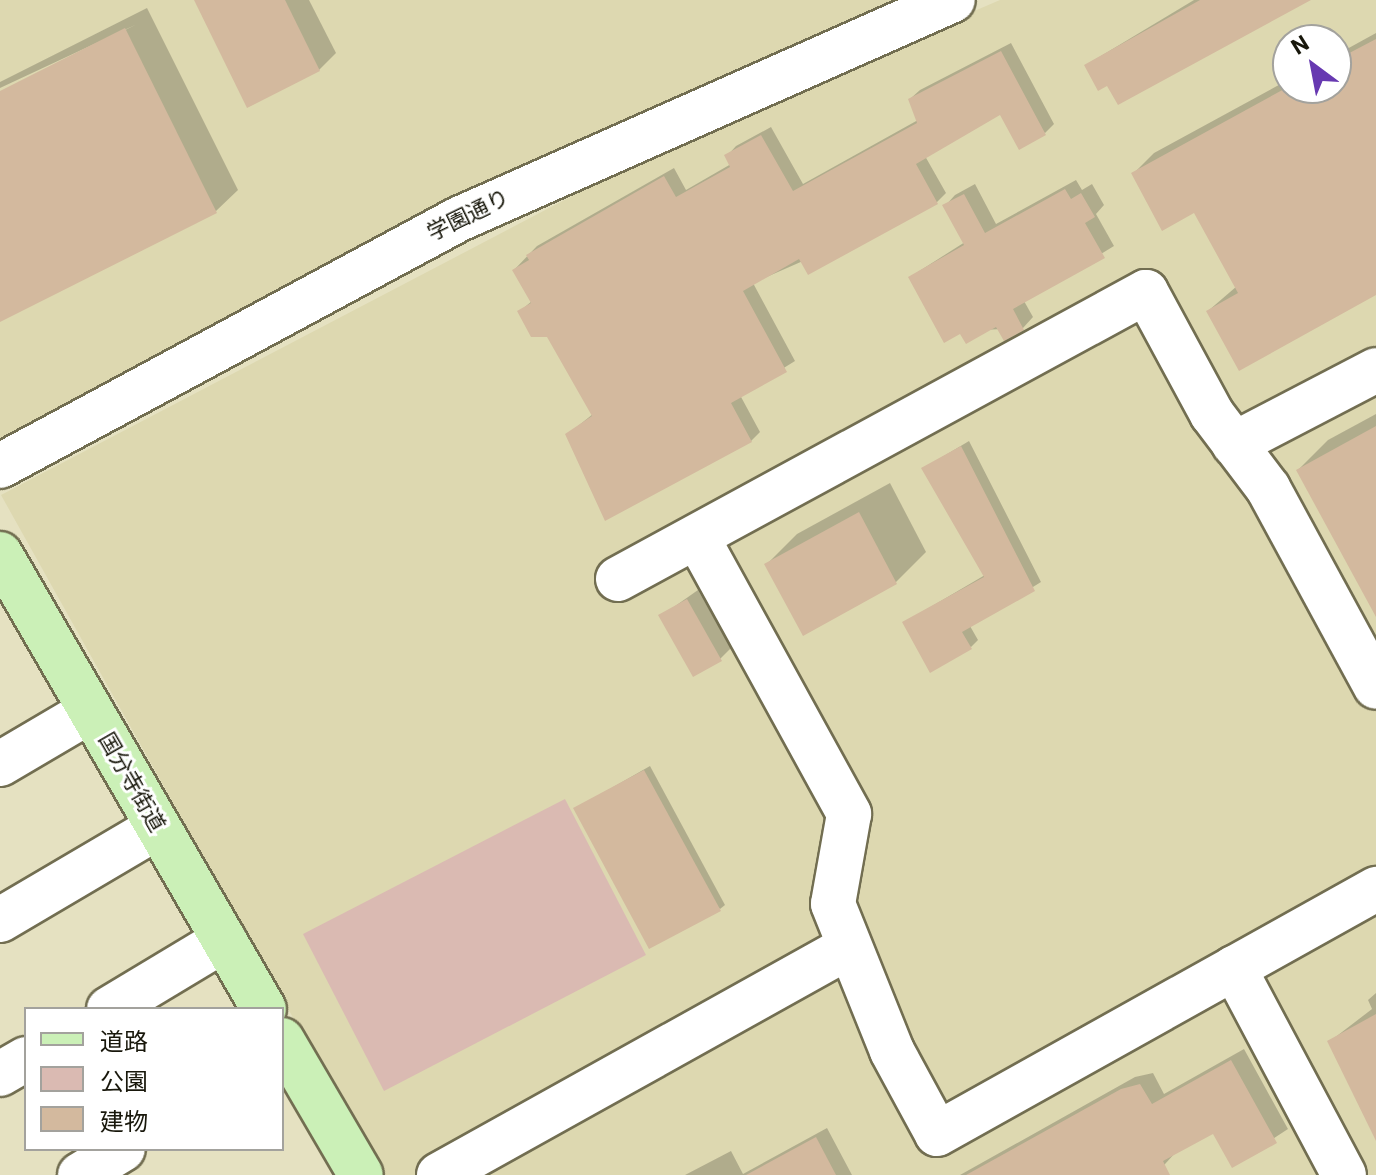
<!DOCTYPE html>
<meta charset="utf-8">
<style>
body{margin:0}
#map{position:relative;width:1376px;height:1175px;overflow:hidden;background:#e5e1c1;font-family:Roboto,"Noto Sans JP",sans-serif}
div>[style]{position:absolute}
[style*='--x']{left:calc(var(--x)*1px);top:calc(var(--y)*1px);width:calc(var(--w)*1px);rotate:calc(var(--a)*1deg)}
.built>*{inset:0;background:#ddd8b0}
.green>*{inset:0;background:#dabab2}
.shadow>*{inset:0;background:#0003}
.building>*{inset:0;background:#d3b99e}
.roads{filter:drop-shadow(2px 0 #726e51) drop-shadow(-2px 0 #726e51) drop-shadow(0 2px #726e51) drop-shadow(0 -2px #726e51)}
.minor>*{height:44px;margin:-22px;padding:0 22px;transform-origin:22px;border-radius:22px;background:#fff}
.major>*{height:44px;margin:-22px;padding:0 22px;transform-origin:22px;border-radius:22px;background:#cbf0b7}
span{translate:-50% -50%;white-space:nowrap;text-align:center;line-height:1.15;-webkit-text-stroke:6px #fff;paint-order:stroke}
.street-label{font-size:22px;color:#18170b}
.legend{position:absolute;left:24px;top:1007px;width:260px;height:144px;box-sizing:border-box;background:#fff;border:2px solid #a3a29d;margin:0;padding:10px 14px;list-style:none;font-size:24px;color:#18170b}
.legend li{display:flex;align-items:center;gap:16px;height:40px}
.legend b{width:40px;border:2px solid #a3a29d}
.north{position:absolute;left:1272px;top:24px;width:80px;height:80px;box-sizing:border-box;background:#fff;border:2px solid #a3a29d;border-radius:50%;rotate:328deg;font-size:22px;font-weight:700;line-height:32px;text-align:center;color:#18170b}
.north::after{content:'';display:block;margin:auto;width:28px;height:36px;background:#6739b1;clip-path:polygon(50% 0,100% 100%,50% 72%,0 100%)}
</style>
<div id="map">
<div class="built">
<div style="clip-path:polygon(0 0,904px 0,734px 70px,0 445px)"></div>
<div style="clip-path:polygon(evenodd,1000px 0,1376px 0,1376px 1175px,381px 1175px,1px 495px,704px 127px,1000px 0,1288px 40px,1336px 40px,1336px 88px,1288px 88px,1288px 40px)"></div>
</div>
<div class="green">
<div style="clip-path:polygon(565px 799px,646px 955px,384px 1091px,303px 934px)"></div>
</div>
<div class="shadow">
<div style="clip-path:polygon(196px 0,309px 0,336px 53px,319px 70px)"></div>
<div style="clip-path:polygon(1194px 0,1305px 0,1108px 83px,1086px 65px)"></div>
<div style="clip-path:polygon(147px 8px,238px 190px,216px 211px,0 320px,0 93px,135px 25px,0 88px,0 82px)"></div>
<div style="clip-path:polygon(1376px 33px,1376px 293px,1208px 311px,1237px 286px,1195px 210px,1133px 174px,1154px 153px,1288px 80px,1288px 88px,1336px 88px,1336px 55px)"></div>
<div style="clip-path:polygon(1011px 43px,1054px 124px,1045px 133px,1000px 113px,925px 156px,946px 193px,937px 202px,753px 283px,795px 361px,740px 395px,760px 432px,751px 441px,568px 434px,593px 414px,548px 335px,520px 311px,532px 301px,514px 270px,537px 246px,674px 168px,686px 190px,731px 164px,727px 156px,736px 146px,771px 127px,803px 184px,918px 120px,910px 99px,920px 90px)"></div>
<div style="clip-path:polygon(1076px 180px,1082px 190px,1092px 184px,1104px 205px,1096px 214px,1114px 246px,1024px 301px,1033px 317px,1023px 328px,961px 331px,910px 277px,965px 242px,945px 206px,955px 195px,975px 184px,996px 224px)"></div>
<div style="clip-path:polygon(1376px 414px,1376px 613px,1298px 470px,1328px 440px)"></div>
<div style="clip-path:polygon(969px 441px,1041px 582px,970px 626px,978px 640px,971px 647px,905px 622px,985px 575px,924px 468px)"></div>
<div style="clip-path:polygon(890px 483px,926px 552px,896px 582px,804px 633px,766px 565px,797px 534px)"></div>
<div style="clip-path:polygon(698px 590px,731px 648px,720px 659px,661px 616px)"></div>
<div style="clip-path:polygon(650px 766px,725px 905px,720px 909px,575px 809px)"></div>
<div style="clip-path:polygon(1376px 993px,1376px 1130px,1329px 1042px,1372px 1009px,1368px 1000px)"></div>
<div style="clip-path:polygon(1244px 1049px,1288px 1129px,1233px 1165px,1214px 1132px,1176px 1152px,1155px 1175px,960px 1175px,1135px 1077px,1153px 1073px,1164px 1094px)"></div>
<div style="clip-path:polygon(827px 1128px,852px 1175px,685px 1175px,731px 1151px,743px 1174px)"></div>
</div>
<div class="building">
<div style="clip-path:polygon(194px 0,285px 0,320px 71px,247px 108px)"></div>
<div style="clip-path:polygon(1200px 0,1311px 0,1118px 105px,1107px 86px,1098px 91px,1084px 65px)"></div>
<div style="clip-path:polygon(125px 28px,217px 213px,0 322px,0 91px)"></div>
<div style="clip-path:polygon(1376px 39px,1376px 295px,1239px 371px,1206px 311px,1238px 293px,1194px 213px,1162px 231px,1131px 173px,1286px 88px,1336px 88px,1336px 60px)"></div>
<div style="clip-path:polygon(1001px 51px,1046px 135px,1019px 150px,1000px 115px,916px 164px,938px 204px,808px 275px,799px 259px,743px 291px,787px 372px,731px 403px,752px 442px,605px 521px,565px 434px,592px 416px,547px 337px,531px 337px,517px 311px,531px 303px,512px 270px,529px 260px,526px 255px,664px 176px,676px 197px,730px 167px,724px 155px,761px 135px,793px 191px,917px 123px,908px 99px)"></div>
<div style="clip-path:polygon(1065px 189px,1071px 199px,1081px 193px,1095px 217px,1085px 223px,1105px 258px,1013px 309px,1024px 330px,1004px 341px,996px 327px,966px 344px,960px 334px,944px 343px,908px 277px,964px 245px,942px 205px,964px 194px,985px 233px)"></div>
<div style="clip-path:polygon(1376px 426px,1376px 617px,1296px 470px)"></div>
<div style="clip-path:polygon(961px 446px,1035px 591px,962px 632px,972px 649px,930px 673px,902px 622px,984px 577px,921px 468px)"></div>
<div style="clip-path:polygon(859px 512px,897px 584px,803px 636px,764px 564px)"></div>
<div style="clip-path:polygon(687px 599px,722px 661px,693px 677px,658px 615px)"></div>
<div style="clip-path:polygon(644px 770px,721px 911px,649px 949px,573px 808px)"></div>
<div style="clip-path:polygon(1376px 1014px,1376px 1141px,1327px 1041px)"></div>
<div style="clip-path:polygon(1231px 1060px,1277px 1143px,1232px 1168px,1213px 1134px,1163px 1161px,1170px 1175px,966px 1175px,1121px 1089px,1140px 1084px,1152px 1104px)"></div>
<div style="clip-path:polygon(816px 1137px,836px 1175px,746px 1175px)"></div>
</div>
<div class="roads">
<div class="minor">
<div style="--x:1234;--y:444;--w:160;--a:-27.5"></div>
<div style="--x:0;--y:466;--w:521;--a:-28.29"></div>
<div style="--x:459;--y:219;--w:540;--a:-23.91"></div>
<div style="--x:697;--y:537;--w:316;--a:61.2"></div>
<div style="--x:849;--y:814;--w:91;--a:100.1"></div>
<div style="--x:833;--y:904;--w:158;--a:68.1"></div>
<div style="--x:892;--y:1051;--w:94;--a:61.5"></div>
<div style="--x:937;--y:1134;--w:503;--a:-29.17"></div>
<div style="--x:618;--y:579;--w:601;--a:-28.53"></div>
<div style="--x:1146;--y:292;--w:139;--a:61.6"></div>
<div style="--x:1212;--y:414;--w:93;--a:52.9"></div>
<div style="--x:1268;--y:488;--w:226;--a:61.5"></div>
<div style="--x:0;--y:764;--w:104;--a:-30.5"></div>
<div style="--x:0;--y:920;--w:183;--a:-30.5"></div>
<div style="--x:1234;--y:968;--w:234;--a:62"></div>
<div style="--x:109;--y:1009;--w:134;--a:-31"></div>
<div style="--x:0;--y:1074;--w:30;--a:-30"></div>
<div style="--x:80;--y:1175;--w:50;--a:-31.2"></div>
<div style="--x:439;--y:1175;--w:467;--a:-29.1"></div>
</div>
<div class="major">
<div style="--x:0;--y:554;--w:526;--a:59.88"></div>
<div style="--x:282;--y:1040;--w:156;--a:59.7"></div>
</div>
</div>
<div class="street-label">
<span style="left:468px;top:215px;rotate:-26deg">学園通り</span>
<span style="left:132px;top:782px;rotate:60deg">国分寺街道</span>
</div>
<ul class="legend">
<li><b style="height:10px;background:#cbf0b7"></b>道路</li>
<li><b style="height:22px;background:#dabab2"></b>公園</li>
<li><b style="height:22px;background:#d3b99e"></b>建物</li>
</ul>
<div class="north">N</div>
</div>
